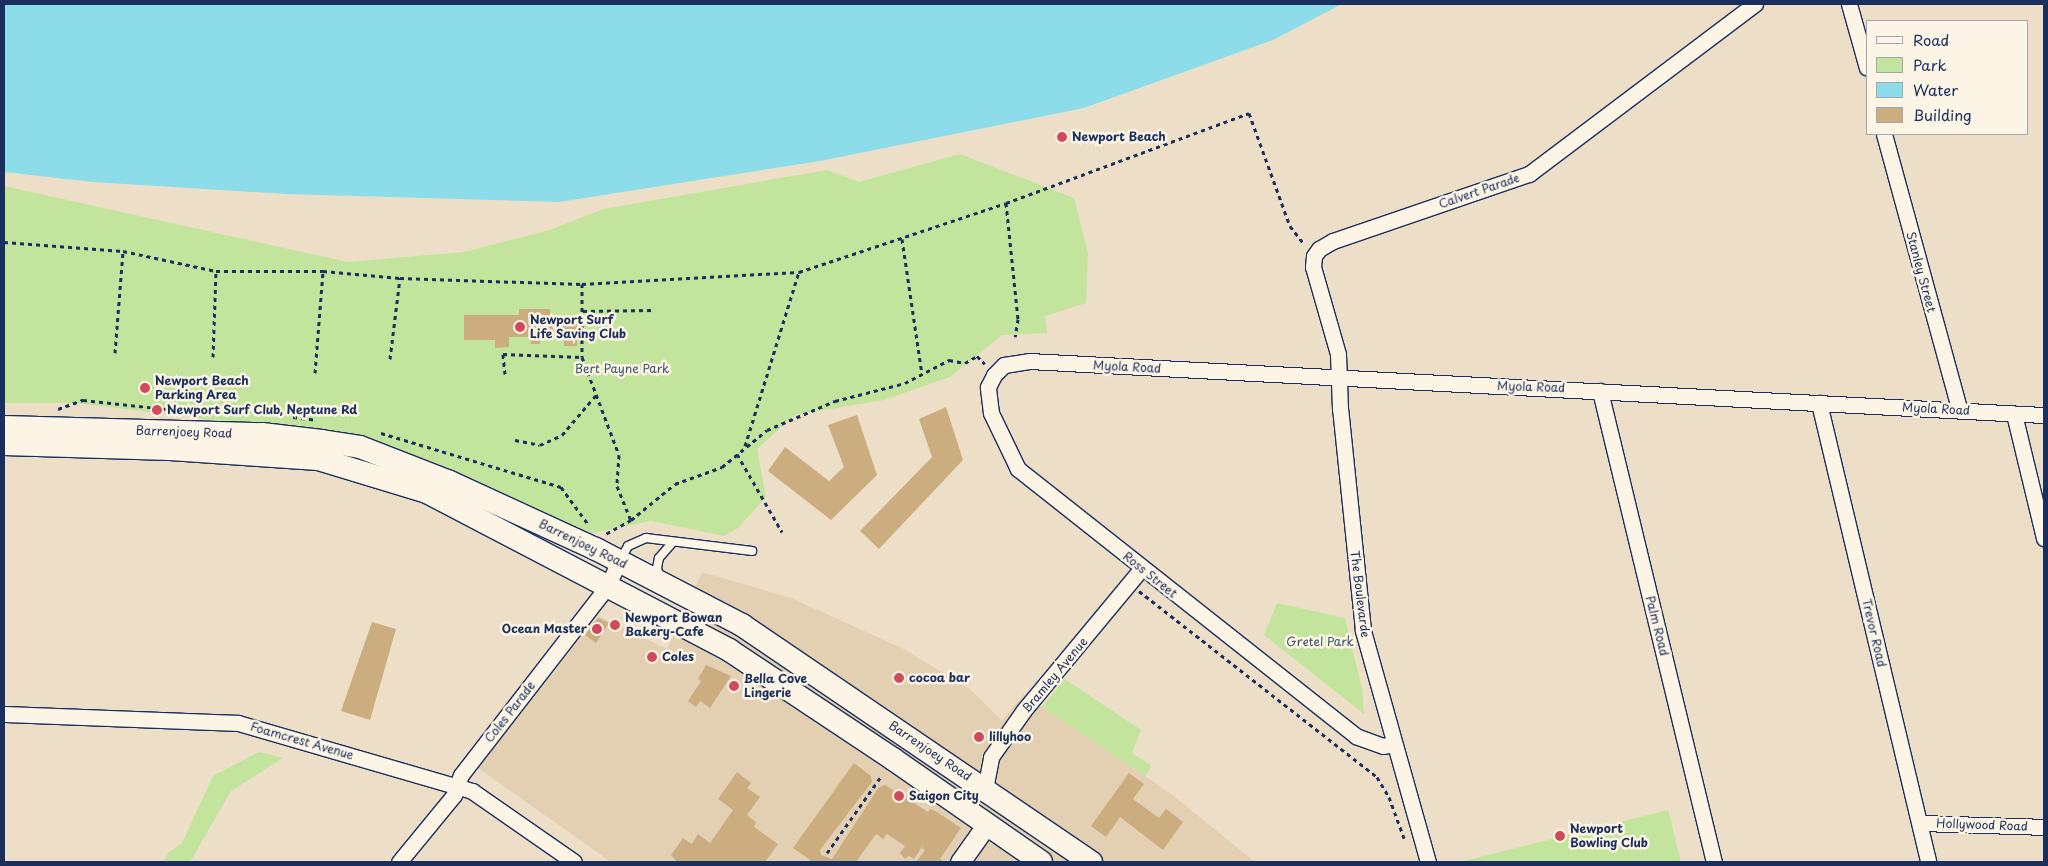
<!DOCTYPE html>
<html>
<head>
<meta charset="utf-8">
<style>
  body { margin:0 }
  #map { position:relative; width:2048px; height:866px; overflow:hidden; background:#eddfc7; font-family:"Playpen Sans",sans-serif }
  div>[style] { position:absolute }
  .built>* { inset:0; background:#e3d0b2 }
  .green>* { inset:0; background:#c2e49d; transform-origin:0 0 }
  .water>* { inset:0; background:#8ddcea }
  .building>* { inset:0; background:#cbad80 }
  .path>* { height:3px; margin-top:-1.5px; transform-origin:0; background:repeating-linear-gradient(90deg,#1b2f5e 0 4px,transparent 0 8px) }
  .roads { filter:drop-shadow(1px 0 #1b2f5e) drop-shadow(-1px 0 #1b2f5e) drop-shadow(0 1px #1b2f5e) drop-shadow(0 -1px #1b2f5e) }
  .service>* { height:8px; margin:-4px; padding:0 4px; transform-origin:4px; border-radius:4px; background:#fcf5e5 }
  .minor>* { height:15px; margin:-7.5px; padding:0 7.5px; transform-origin:7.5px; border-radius:7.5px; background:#fcf5e5 }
  .tertiary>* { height:19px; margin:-9.5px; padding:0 9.5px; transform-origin:9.5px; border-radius:9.5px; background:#fcf5e5 }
  .primary>* { height:22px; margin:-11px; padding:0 11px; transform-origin:11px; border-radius:11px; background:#fcf5e5 }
  .dots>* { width:14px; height:14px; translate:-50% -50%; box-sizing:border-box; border:2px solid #fcf5e5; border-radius:50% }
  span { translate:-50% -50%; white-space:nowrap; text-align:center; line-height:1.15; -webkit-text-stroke:5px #fcf5e5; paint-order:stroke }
  .poi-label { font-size:12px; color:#1b2f5e; font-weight:700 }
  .left { translate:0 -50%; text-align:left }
  .right { translate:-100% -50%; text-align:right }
  .street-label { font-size:12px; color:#1b2f5e }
  .park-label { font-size:12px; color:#3c536b }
  .frame { position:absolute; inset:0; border:5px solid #1b2f5e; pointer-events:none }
  .legend { position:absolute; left:1866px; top:20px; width:162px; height:115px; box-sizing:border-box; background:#fcf5e5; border:1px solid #a2a6af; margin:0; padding:6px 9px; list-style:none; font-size:15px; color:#1b2f5e }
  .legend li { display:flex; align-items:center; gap:10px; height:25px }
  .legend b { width:25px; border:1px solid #a2a6af }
</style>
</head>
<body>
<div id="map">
  <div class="built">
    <div style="clip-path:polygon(702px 572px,791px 598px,902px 648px,970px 689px,1002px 721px,1024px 694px,1170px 793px,1255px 862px,611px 862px,478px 768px,598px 616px,667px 649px)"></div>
  </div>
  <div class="green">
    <div style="clip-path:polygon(960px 154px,1074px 198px,1088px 253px,1086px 303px,1045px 316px,1047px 333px,1002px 335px,950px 377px,884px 400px,795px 415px,757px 449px,766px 497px,738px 528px,724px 536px,651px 521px,591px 533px,346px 437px,77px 403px,4px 403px,4px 186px,348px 262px,464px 252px,550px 230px,603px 209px,827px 170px,859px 182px)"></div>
    <div style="clip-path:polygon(1277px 603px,1345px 618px,1362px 689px,1364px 714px,1264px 635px)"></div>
    <div style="clip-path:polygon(1065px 679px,1141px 730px,1132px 753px,1152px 766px,1145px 776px,1042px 707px)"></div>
    <div style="clip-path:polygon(259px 752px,283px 758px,231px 791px,190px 862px,163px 862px,169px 852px,182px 843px,213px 776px)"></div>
    <div style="left:1668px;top:810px;width:54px;height:229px;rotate:76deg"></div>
  </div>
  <div class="water">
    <div style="clip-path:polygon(4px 4px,1342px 4px,1273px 40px,1084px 108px,820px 161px,559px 202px,286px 194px,93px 182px,4px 172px)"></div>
  </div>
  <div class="building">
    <div style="clip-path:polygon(519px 309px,550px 309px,550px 317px,577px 316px,577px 346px,564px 346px,564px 337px,540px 337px,540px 344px,531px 344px,530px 337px,509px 337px,509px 347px,495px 348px,495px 340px,464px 340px,464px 315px,519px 315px)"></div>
    <div style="clip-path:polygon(946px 407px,963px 460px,879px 549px,860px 531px,932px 457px,919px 419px)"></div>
    <div style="clip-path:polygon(857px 415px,877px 475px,831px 520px,768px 471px,785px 447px,829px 481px,844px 467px,828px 425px)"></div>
    <div style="clip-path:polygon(598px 618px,609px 623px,596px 643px,585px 635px)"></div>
    <div style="clip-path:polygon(372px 622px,396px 629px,370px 720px,341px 711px)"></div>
    <div style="clip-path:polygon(706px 665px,731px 676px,710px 708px,700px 701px,696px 707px,688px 701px,701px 681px,698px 679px)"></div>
    <div style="clip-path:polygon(854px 763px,871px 776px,872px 782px,820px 850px,821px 855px,832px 859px,879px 787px,885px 785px,928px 812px,930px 809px,937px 812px,961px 828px,940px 859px,945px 862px,916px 862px,925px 850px,922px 848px,924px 844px,914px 859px,909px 856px,905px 859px,900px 853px,905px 846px,887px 834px,883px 839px,876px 834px,856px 862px,813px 862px,793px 848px)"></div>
    <div style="clip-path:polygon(737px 772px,751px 783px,747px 788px,760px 797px,747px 815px,756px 822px,754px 827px,778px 844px,765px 862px,677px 862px,671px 855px,683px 838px,692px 844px,698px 834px,710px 843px,733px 810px,718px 799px)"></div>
    <div style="clip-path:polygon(1129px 773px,1144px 784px,1133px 799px,1159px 818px,1166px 809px,1183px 822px,1163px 850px,1120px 817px,1106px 837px,1091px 826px)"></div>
  </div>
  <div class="path">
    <div style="left:1006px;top:203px;width:117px;rotate:84.1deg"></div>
    <div style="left:1018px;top:319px;width:18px;rotate:99deg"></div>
    <div style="left:902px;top:239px;width:136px;rotate:81.6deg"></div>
    <div style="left:4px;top:242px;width:119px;rotate:4.3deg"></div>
    <div style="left:123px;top:251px;width:95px;rotate:12.1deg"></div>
    <div style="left:216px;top:271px;width:107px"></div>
    <div style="left:323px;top:271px;width:77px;rotate:5.2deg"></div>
    <div style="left:400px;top:278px;width:182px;rotate:1.9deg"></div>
    <div style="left:582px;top:284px;width:217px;rotate:-3.2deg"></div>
    <div style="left:799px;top:272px;width:218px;rotate:-18.4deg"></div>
    <div style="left:1006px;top:203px;width:259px;rotate:-20.3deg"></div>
    <div style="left:1249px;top:113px;width:120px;rotate:70.1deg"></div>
    <div style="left:1290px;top:226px;width:23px;rotate:52deg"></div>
    <div style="left:582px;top:284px;width:73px;rotate:90deg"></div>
    <div style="left:582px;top:357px;width:105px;rotate:69.3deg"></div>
    <div style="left:619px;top:455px;width:31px;rotate:94deg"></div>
    <div style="left:617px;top:486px;width:37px;rotate:68deg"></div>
    <div style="left:631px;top:520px;width:29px;rotate:151deg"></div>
    <div style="left:583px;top:311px;width:70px;rotate:-0.8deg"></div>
    <div style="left:115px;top:353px;width:102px;rotate:-85.5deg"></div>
    <div style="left:213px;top:357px;width:86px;rotate:-88deg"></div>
    <div style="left:390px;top:359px;width:82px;rotate:-83deg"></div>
    <div style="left:315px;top:373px;width:102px;rotate:-85.5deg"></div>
    <div style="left:505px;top:374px;width:20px;rotate:-96deg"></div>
    <div style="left:503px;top:354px;width:79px;rotate:2.2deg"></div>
    <div style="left:58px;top:409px;width:27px;rotate:-20deg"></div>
    <div style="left:83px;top:400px;width:103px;rotate:6.2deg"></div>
    <div style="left:293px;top:417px;width:23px;rotate:7deg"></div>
    <div style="left:381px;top:433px;width:188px;rotate:16.7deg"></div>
    <div style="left:561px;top:487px;width:46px;rotate:53.9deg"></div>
    <div style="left:515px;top:440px;width:25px;rotate:11deg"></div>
    <div style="left:540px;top:445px;width:24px;rotate:-24deg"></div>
    <div style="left:562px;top:435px;width:52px;rotate:-49.6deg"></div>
    <div style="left:745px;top:446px;width:182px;rotate:-72.8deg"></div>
    <div style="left:737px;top:454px;width:90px;rotate:60deg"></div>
    <div style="left:631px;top:520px;width:57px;rotate:-39.3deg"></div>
    <div style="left:675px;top:484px;width:50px;rotate:-19.9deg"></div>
    <div style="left:722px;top:467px;width:58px;rotate:-39.4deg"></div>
    <div style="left:767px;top:430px;width:74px;rotate:-23.1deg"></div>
    <div style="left:835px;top:401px;width:72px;rotate:-14.4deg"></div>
    <div style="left:905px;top:383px;width:50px;rotate:-27.6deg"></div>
    <div style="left:949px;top:360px;width:16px;rotate:11deg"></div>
    <div style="left:965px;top:363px;width:14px;rotate:-30deg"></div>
    <div style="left:977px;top:356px;width:11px;rotate:45deg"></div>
    <div style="left:1139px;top:591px;width:302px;rotate:38deg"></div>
    <div style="left:1377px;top:777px;width:23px;rotate:59deg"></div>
    <div style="left:1389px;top:797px;width:44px;rotate:69.9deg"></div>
    <div style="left:827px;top:853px;width:95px;rotate:-54.8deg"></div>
  </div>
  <div class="roads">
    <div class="service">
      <div style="left:620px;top:560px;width:16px;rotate:-60deg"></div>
      <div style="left:628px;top:546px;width:20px;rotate:-24deg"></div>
      <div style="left:646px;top:538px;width:107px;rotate:7deg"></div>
      <div style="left:659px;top:576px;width:8px;rotate:-104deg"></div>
      <div style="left:657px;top:568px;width:10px;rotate:-79deg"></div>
      <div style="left:659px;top:558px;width:21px;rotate:-49deg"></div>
    </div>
    <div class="minor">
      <div style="left:1849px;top:4px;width:66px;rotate:74.3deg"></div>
      <div style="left:1884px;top:134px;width:285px;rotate:74.7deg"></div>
      <div style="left:1600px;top:391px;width:485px;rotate:76.4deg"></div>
      <div style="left:1819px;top:403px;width:472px;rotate:76.6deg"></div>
      <div style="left:2014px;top:414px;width:128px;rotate:76.4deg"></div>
      <div style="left:4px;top:714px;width:234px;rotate:2.2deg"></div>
      <div style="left:238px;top:723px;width:244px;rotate:16.2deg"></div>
      <div style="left:472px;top:791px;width:124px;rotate:34.8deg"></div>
      <div style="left:1394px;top:744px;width:11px;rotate:170deg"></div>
      <div style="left:1383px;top:746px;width:29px;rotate:-160deg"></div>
      <div style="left:1356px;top:736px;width:431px;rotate:-141.7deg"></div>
      <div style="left:1018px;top:469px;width:62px;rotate:-115.7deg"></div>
      <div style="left:991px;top:413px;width:26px;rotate:-97deg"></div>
      <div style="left:988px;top:387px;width:13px;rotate:-63deg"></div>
      <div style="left:994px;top:375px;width:14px;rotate:-45deg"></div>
      <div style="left:1004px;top:365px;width:25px;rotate:-9deg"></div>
      <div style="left:1029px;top:361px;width:1016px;rotate:3.05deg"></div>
      <div style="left:985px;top:789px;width:33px;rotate:-79deg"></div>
      <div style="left:991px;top:757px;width:57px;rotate:-54.9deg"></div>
      <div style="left:1024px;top:710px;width:183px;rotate:-50.3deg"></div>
      <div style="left:1920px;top:823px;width:124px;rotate:1.8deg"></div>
      <div style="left:399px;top:862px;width:87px;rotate:-50.6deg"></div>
      <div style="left:454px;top:795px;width:21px;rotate:-71deg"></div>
      <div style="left:461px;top:775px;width:238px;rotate:-52.2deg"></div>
      <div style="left:607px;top:587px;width:29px;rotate:-65deg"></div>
      <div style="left:1428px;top:862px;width:241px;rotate:-105.7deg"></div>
      <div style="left:1363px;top:630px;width:222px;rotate:-95.9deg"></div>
      <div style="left:1340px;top:409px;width:55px;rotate:-92.1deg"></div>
      <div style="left:1338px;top:354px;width:91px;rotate:-106deg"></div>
      <div style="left:1313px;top:267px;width:11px;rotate:-85deg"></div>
      <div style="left:1314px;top:256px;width:9px;rotate:-54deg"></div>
      <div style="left:1319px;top:249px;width:16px;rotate:-30deg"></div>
      <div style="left:1333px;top:241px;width:207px;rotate:-18.9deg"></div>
      <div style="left:1529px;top:174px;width:283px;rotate:-37deg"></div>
    </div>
    <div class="tertiary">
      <div style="left:960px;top:862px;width:47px;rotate:-54.6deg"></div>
    </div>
    <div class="primary">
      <div style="left:4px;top:427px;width:258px;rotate:1.6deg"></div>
      <div style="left:262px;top:434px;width:60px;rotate:6.7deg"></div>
      <div style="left:322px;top:441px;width:38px;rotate:9deg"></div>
      <div style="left:360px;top:447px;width:97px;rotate:21.3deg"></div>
      <div style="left:450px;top:482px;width:161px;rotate:24.7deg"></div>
      <div style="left:596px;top:549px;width:165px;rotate:27.5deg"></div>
      <div style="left:742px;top:625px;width:422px;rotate:34.2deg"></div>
      <div style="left:4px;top:444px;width:166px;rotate:1.7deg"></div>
      <div style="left:170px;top:449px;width:148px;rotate:3.9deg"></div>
      <div style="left:318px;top:459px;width:114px;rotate:16.8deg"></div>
      <div style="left:427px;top:492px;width:341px;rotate:27.6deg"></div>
      <div style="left:729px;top:650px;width:197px;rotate:33.6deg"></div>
      <div style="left:893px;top:759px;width:180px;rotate:34.8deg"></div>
    </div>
  </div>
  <div class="dots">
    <div style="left:1062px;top:137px;background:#d1495b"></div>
    <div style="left:520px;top:327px;background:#d1495b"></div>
    <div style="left:145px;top:388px;background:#d1495b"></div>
    <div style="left:157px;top:410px;background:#d1495b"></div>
    <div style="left:615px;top:625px;background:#d1495b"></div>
    <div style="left:597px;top:629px;background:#d1495b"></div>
    <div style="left:652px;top:657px;background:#d1495b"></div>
    <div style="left:899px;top:678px;background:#d1495b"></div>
    <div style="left:734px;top:686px;background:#d1495b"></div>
    <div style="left:979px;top:737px;background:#d1495b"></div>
    <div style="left:899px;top:796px;background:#d1495b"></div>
    <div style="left:1560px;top:836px;background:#d1495b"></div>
  </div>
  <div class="poi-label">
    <span class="left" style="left:1072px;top:137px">Newport Beach</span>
    <span class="left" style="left:530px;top:327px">Newport Surf<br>Life Saving Club</span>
    <span class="left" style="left:155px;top:388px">Newport Beach<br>Parking Area</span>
    <span class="left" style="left:167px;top:410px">Newport Surf Club, Neptune Rd</span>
    <span class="left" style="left:625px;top:625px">Newport Bowan<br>Bakery-Cafe</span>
    <span class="right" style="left:587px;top:629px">Ocean Master</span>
    <span class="left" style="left:662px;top:657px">Coles</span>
    <span class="left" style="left:909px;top:678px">cocoa bar</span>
    <span class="left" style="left:744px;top:686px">Bella Cove<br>Lingerie</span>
    <span class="left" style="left:989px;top:737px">lillyhoo</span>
    <span class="left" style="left:909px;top:796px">Saigon City</span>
    <span class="left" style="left:1570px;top:836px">Newport<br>Bowling Club</span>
  </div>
  <div class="street-label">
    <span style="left:1479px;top:191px;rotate:-19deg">Calvert Parade</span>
    <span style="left:1921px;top:272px;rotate:75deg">Stanley Street</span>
    <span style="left:1127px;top:367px;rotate:3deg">Myola Road</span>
    <span style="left:1531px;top:387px;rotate:2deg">Myola Road</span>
    <span style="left:1936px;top:409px;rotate:3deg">Myola Road</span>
    <span style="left:184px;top:432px;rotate:2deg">Barrenjoey Road</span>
    <span style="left:583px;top:544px;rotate:26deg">Barrenjoey Road</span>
    <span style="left:1150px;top:575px;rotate:39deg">Ross Street</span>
    <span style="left:1360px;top:594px;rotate:83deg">The Boulevarde</span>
    <span style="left:1657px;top:626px;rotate:76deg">Palm Road</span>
    <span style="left:1874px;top:633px;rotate:77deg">Trevor Road</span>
    <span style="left:1055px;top:675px;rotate:-50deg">Bramley Avenue</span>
    <span style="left:510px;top:712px;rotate:-52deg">Coles Parade</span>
    <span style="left:302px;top:741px;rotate:16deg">Foamcrest Avenue</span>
    <span style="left:930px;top:751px;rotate:34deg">Barrenjoey Road</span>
    <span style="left:1982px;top:825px;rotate:2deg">Hollywood Road</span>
  </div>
  <div class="park-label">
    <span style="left:622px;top:369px">Bert Payne Park</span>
    <span style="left:1320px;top:642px">Gretel Park</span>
  </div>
  <div class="frame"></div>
  <ul class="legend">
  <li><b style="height:6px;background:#fcf5e5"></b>Road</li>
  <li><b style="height:14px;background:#c2e49d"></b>Park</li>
  <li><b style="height:14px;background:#8ddcea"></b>Water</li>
  <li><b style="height:14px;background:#cbad80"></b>Building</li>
  </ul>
</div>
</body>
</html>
